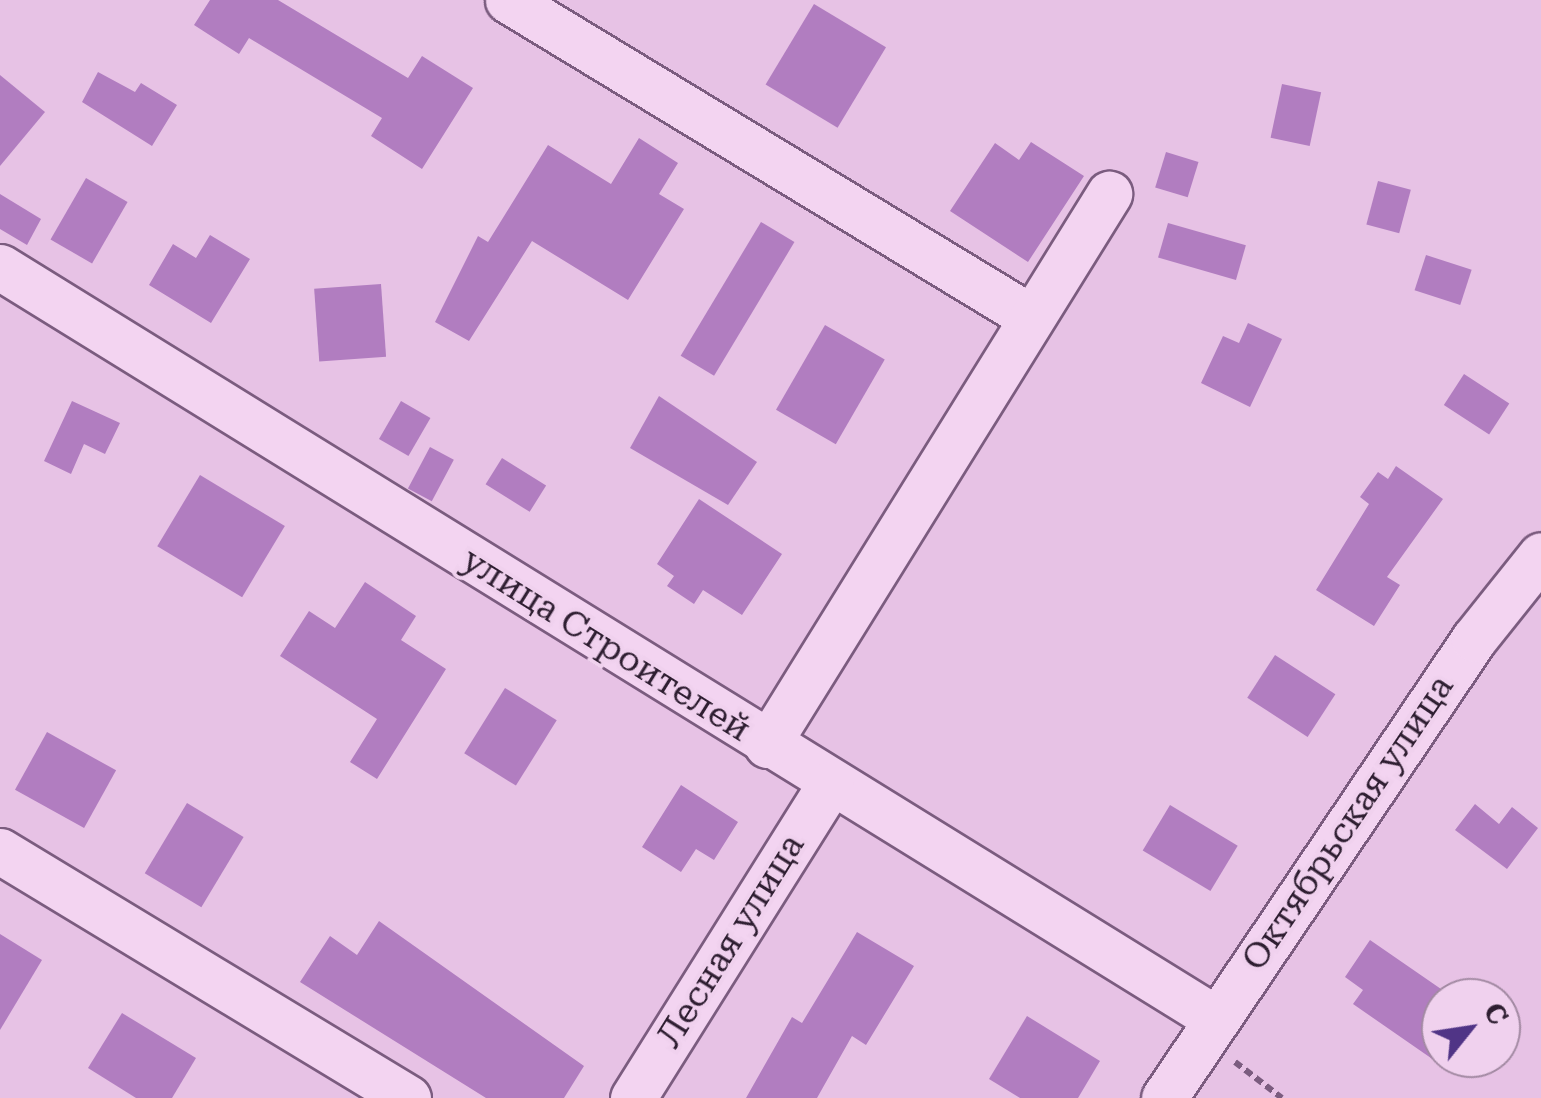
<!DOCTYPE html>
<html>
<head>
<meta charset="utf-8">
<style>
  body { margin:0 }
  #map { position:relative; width:1541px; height:1098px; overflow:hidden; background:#e7c2e5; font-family:"Roboto Serif",serif }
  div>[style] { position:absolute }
  .building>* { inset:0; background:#b17dc0; transform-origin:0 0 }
  .path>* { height:6px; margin-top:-3px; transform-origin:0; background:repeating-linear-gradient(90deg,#7b5c7f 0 8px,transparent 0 13px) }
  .roads { filter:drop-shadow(2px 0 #7b5c7f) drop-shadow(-2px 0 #7b5c7f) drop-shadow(0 2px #7b5c7f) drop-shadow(0 -2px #7b5c7f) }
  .minor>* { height:45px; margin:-22.5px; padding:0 22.5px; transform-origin:22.5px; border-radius:22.5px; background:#f3d4f1 }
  span { translate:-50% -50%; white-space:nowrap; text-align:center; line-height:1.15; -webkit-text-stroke:8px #f0d1ee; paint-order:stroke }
  .street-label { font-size:35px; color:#2e1e31 }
  .north { position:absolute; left:1421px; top:978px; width:100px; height:100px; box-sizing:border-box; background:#f0d1ee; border:2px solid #a289a2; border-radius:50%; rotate:60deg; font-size:28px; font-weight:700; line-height:40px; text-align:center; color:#2e1e31 }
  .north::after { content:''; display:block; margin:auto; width:35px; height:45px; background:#503486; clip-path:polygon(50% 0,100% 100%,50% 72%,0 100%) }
</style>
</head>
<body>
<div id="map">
  <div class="building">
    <div style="clip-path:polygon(210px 0,278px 0,408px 78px,422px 56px,473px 88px,422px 169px,371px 136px,382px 118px,249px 38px,239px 54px,194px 25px)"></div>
    <div style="left:814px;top:4px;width:84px;height:94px;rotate:31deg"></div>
    <div style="clip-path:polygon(98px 72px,135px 92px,141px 83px,177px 105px,152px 146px,82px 102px)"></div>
    <div style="clip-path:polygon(0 75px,45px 112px,0 166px)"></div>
    <div style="left:1282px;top:84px;width:40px;height:55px;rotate:12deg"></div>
    <div style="clip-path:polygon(639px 138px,678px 163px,659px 194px,684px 209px,628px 300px,532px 241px,469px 341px,435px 322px,478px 236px,488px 242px,548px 145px,611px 184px)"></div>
    <div style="clip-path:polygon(1031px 142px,1084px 176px,1028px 262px,950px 211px,995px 143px,1019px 160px)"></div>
    <div style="left:1166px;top:152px;width:34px;height:37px;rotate:17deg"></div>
    <div style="left:86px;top:178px;width:48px;height:71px;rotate:30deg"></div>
    <div style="left:1378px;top:181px;width:34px;height:45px;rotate:15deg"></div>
    <div style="clip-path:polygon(0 194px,41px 219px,27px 245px,0 229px)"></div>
    <div style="left:761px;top:222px;width:39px;height:156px;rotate:31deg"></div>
    <div style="left:1168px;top:223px;width:81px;height:36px;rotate:16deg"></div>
    <div style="clip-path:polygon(210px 235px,250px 259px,211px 323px,149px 285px,173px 244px,196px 258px)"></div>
    <div style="left:1426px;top:255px;width:48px;height:37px;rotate:18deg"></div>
    <div style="left:381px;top:284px;width:73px;height:67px;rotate:86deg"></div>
    <div style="clip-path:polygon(1248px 323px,1282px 339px,1250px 407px,1201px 383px,1223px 336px,1239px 343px)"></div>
    <div style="left:825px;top:325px;width:69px;height:98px;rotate:30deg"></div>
    <div style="left:1464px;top:374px;width:54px;height:37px;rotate:33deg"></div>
    <div style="clip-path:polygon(659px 396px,757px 462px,728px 505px,630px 448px)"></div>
    <div style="clip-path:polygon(72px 401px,120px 423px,105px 454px,84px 444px,71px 474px,44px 461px)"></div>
    <div style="left:401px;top:401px;width:34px;height:44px;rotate:30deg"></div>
    <div style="left:430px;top:447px;width:27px;height:47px;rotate:28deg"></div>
    <div style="left:502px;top:458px;width:52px;height:31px;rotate:32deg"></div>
    <div style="clip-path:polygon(1396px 466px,1443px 499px,1387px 577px,1400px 585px,1374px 626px,1316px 590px,1369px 504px,1360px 497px,1378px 472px,1388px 479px)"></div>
    <div style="left:200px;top:475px;width:99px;height:83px;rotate:31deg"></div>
    <div style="clip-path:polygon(699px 499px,782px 554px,742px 615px,703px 590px,694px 604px,667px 586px,674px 576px,657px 564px)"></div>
    <div style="clip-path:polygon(365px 582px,416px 616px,401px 640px,446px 669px,377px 779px,350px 762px,377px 719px,280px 656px,309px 611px,335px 628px)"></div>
    <div style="left:1275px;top:655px;width:72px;height:51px;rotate:33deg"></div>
    <div style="left:505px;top:688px;width:61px;height:77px;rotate:32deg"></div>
    <div style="left:47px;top:732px;width:79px;height:66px;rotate:29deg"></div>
    <div style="clip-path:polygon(681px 785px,738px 822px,714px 860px,696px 849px,681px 872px,642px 847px)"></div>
    <div style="left:187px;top:803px;width:66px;height:82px;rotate:31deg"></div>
    <div style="clip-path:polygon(1475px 804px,1499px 824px,1512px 807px,1538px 828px,1507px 869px,1455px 830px)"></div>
    <div style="left:1170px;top:805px;width:79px;height:53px;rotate:31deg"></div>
    <div style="clip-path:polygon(379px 921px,584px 1066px,564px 1098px,486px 1098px,300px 982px,330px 936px,357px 955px)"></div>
    <div style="clip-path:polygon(857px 932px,914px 966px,866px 1045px,852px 1036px,817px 1098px,746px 1098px,792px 1017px,802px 1023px)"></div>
    <div style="clip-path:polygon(0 934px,42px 960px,0 1030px)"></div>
    <div style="clip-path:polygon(1370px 940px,1441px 989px,1441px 1065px,1353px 1004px,1363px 990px,1345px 977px)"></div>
    <div style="clip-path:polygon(122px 1013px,196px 1058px,172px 1098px,136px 1098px,88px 1068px)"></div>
    <div style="clip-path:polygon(1027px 1016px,1100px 1061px,1078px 1098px,1020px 1098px,989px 1079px)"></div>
  </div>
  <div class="path">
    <div style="left:1235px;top:1062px;width:59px;rotate:37.5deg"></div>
  </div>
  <div class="roads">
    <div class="minor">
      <div style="left:508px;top:0;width:609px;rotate:31.24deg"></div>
      <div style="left:0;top:267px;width:1428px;rotate:31.72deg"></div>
      <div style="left:767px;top:745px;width:649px;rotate:-58.17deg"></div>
      <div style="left:0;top:851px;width:477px;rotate:31.2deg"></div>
      <div style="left:633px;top:1098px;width:371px;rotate:-57.9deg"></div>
      <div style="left:1164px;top:1098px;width:554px;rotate:-55.97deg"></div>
      <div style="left:1474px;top:639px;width:107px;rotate:-51.4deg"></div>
    </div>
  </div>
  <div class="street-label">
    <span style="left:606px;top:645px;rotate:32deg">улица Строителей</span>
    <span style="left:1348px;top:823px;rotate:-56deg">Октябрьская улица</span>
    <span style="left:731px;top:941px;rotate:-58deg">Лесная улица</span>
  </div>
  <div class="north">С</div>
</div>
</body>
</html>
